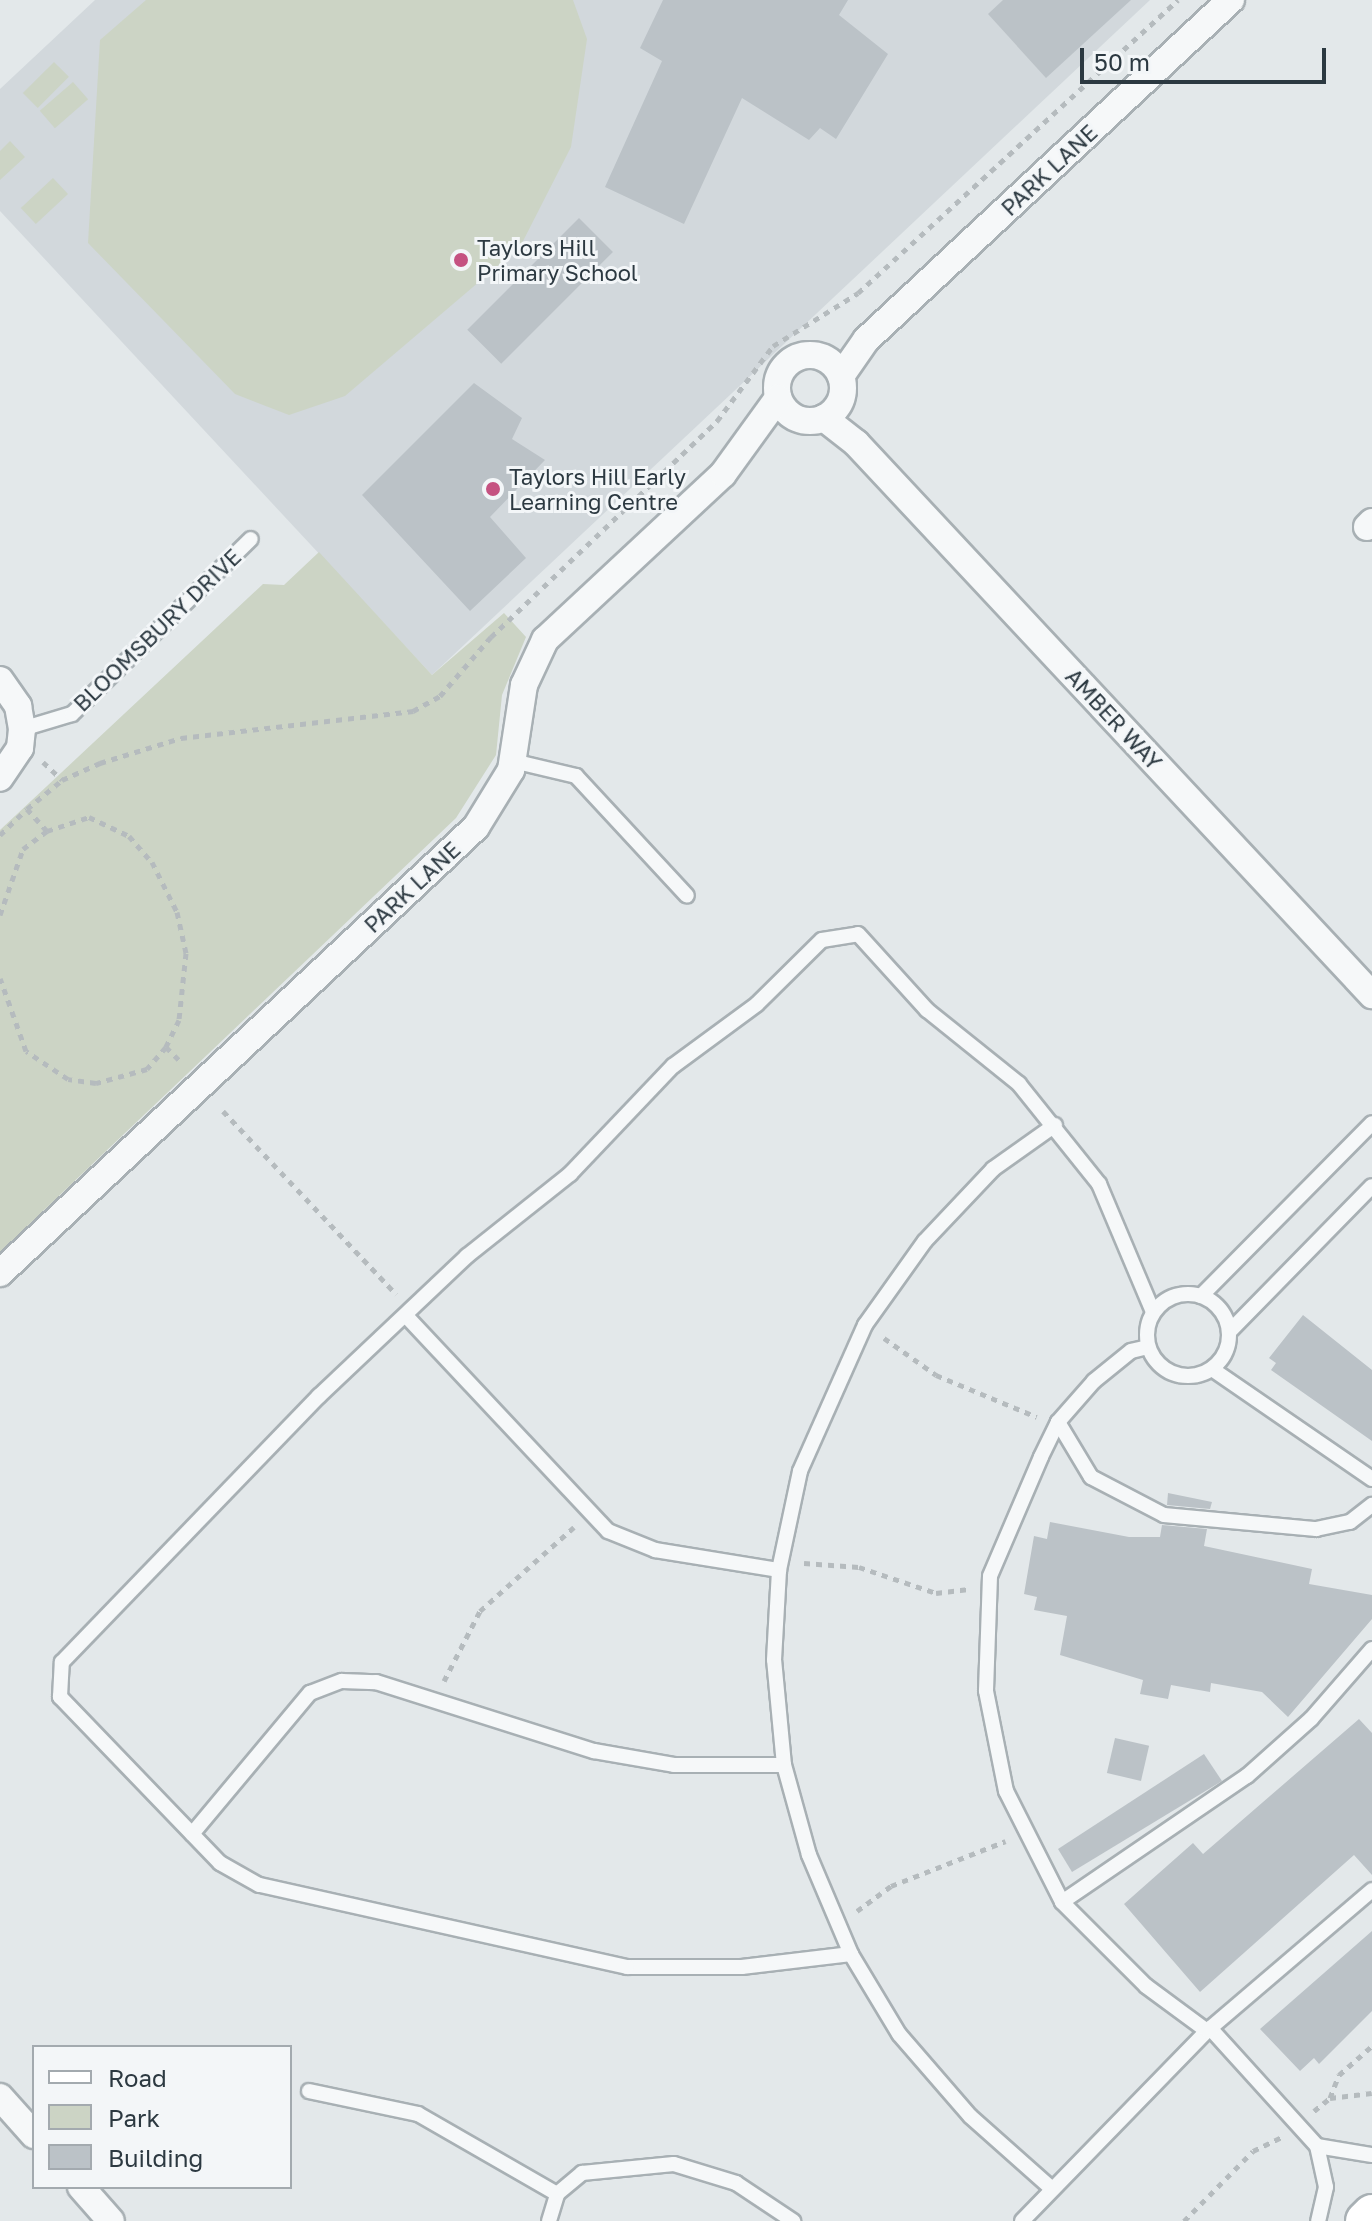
<!DOCTYPE html>
<html>
<head>
<meta charset="utf-8">
<style>
  body { margin:0 }
  #map { position:relative; width:1372px; height:2221px; overflow:hidden; background:#e3e8ea; font-family:"Golos Text",sans-serif }
  div>[style] { position:absolute }
  .built>* { inset:0; background:#d2d8dc }
  .green>* { inset:0; background:#ccd4c5; transform-origin:0 0 }
  .building>* { inset:0; background:#bbc2c7; transform-origin:0 0 }
  .path>* { height:5px; margin-top:-2.5px; transform-origin:0; background:repeating-linear-gradient(90deg,#b5bbbe 0 6px,transparent 0 12px) }
  .roads { filter:drop-shadow(2px 0 #a8b0b4) drop-shadow(-2px 0 #a8b0b4) drop-shadow(0 2px #a8b0b4) drop-shadow(0 -2px #a8b0b4) }
  .lane>* { height:14px; margin:-7px; padding:0 7px; transform-origin:7px; border-radius:7px; background:#f6f8f9 }
  .lane>.ring { margin:-7px; padding:0; box-sizing:content-box; background:none; border:14px solid #f6f8f9; border-radius:50% }
  .street>* { height:26px; margin:-13px; padding:0 13px; transform-origin:13px; border-radius:13px; background:#f6f8f9 }
  .street>.ring { margin:-13px; padding:0; box-sizing:content-box; background:none; border:26px solid #f6f8f9; border-radius:50% }
  .secondary>* { height:38px; margin:-19px; padding:0 19px; transform-origin:19px; border-radius:19px; background:#fff }
  .dots>* { width:22px; height:22px; translate:-50% -50%; box-sizing:border-box; border:4px solid #f3f6f8; border-radius:50% }
  span { translate:-50% -50%; white-space:nowrap; text-align:center; line-height:1.15; -webkit-text-stroke:6px #f3f6f8; paint-order:stroke }
  .street-label { font-size:22px; color:#2c3941 }
  .poi-label { font-size:22px; color:#2c3941 }
  .left { translate:0 -50%; text-align:left }
  .legend { position:absolute; left:32px; top:2045px; width:260px; height:144px; box-sizing:border-box; background:#f3f6f8; border:2px solid #a3aaaf; margin:0; padding:10px 14px; list-style:none; font-size:24px; color:#2c3941 }
  .legend li { display:flex; align-items:center; gap:16px; height:40px }
  .legend b { width:40px; border:2px solid #a3aaaf }
  .scale { position:absolute; left:1080px; top:48px; width:246px; height:36px; box-sizing:border-box; border:4px solid #2c3941; border-top:0; padding-left:10px; font-size:24px; line-height:28px; white-space:nowrap; color:#2c3941; -webkit-text-stroke:6px #f3f6f8; paint-order:stroke }
</style>
</head>
<body>
<div id="map">
  <div class="built">
    <div style="clip-path:polygon(95px 0,1150px 0,432px 675px,0 211px,0 89px)"></div>
  </div>
  <div class="green">
    <div style="clip-path:polygon(146px 0,573px 0,587px 39px,571px 147px,520px 247px,345px 396px,289px 415px,235px 394px,88px 243px,100px 40px)"></div>
    <div style="left:54px;top:62px;width:21px;height:44px;rotate:45deg"></div>
    <div style="left:73px;top:82px;width:23px;height:44px;rotate:49deg"></div>
    <div style="clip-path:polygon(10px 141px,25px 157px,0 180px,0 151px)"></div>
    <div style="left:53px;top:178px;width:22px;height:44px;rotate:47deg"></div>
    <div style="clip-path:polygon(319px 552px,432px 675px,504px 613px,526px 637px,502px 695px,496px 755px,456px 818px,0 1252px,0 830px,263px 584px,284px 585px)"></div>
  </div>
  <div class="building">
    <div style="clip-path:polygon(663px 0,848px 0,839px 15px,888px 54px,836px 139px,820px 128px,809px 140px,742px 98px,684px 224px,605px 187px,662px 61px,640px 48px)"></div>
    <div style="clip-path:polygon(1003px 0,1131px 0,1046px 78px,988px 14px)"></div>
    <div style="left:579px;top:218px;width:48px;height:158px;rotate:45deg"></div>
    <div style="clip-path:polygon(474px 383px,522px 418px,512px 439px,545px 460px,490px 517px,526px 558px,470px 611px,362px 495px)"></div>
    <div style="clip-path:polygon(1303px 1315px,1372px 1370px,1372px 1441px,1271px 1370px,1276px 1363px,1269px 1358px)"></div>
    <div style="clip-path:polygon(1168px 1493px,1212px 1502px,1210px 1509px,1167px 1505px)"></div>
    <div style="clip-path:polygon(1050px 1522px,1129px 1537px,1160px 1537px,1162px 1525px,1207px 1529px,1204px 1546px,1312px 1569px,1309px 1584px,1372px 1595px,1372px 1619px,1288px 1717px,1262px 1692px,1211px 1683px,1210px 1692px,1171px 1685px,1168px 1699px,1140px 1694px,1143px 1680px,1060px 1655px,1067px 1616px,1034px 1610px,1037px 1597px,1024px 1594px,1034px 1536px,1047px 1539px)"></div>
    <div style="clip-path:polygon(1359px 1719px,1372px 1733px,1372px 1875px,1354px 1855px,1200px 1992px,1124px 1904px,1193px 1843px,1203px 1854px)"></div>
    <div style="left:1115px;top:1738px;width:35px;height:36px;rotate:13deg"></div>
    <div style="clip-path:polygon(1204px 1754px,1222px 1781px,1072px 1872px,1058px 1849px)"></div>
    <div style="clip-path:polygon(1372px 1931px,1372px 2011px,1319px 2064px,1314px 2058px,1300px 2071px,1260px 2029px)"></div>
  </div>
  <div class="path">
    <div style="left:43px;top:762px;width:26px;rotate:43deg"></div>
    <div style="left:47px;top:831px;width:30px;rotate:-132deg"></div>
    <div style="left:27px;top:809px;width:45px;rotate:-39.6deg"></div>
    <div style="left:62px;top:780px;width:42px;rotate:-24.1deg"></div>
    <div style="left:100px;top:763px;width:85px;rotate:-17.2deg"></div>
    <div style="left:181px;top:738px;width:234px;rotate:-6.6deg"></div>
    <div style="left:413px;top:711px;width:31px;rotate:-29deg"></div>
    <div style="left:440px;top:696px;width:78px;rotate:-49.2deg"></div>
    <div style="left:491px;top:637px;width:313px;rotate:-43.7deg"></div>
    <div style="left:717px;top:421px;width:94px;rotate:-53.3deg"></div>
    <div style="left:773px;top:346px;width:100px;rotate:-31.9deg"></div>
    <div style="left:858px;top:293px;width:434px;rotate:-42.5deg"></div>
    <div style="left:0;top:835px;width:37px;rotate:-44deg"></div>
    <div style="left:0;top:915px;width:70px;rotate:-70.8deg"></div>
    <div style="left:23px;top:849px;width:30px;rotate:-37deg"></div>
    <div style="left:47px;top:831px;width:44px;rotate:-18.4deg"></div>
    <div style="left:89px;top:817px;width:44px;rotate:25.4deg"></div>
    <div style="left:129px;top:836px;width:35px;rotate:49deg"></div>
    <div style="left:152px;top:862px;width:56px;rotate:63.4deg"></div>
    <div style="left:177px;top:912px;width:42px;rotate:77.6deg"></div>
    <div style="left:186px;top:953px;width:67px;rotate:96deg"></div>
    <div style="left:179px;top:1020px;width:30px;rotate:116deg"></div>
    <div style="left:166px;top:1047px;width:29px;rotate:131deg"></div>
    <div style="left:147px;top:1069px;width:53px;rotate:164.6deg"></div>
    <div style="left:96px;top:1083px;width:28px;rotate:-172deg"></div>
    <div style="left:68px;top:1079px;width:50px;rotate:-146.3deg"></div>
    <div style="left:26px;top:1051px;width:77px;rotate:-109.6deg"></div>
    <div style="left:166px;top:1047px;width:23px;rotate:45deg"></div>
    <div style="left:223px;top:1111px;width:252px;rotate:46.6deg"></div>
    <div style="left:884px;top:1338px;width:64px;rotate:35.4deg"></div>
    <div style="left:936px;top:1375px;width:109px;rotate:22.6deg"></div>
    <div style="left:804px;top:1563px;width:55px;rotate:4.2deg"></div>
    <div style="left:859px;top:1567px;width:81px;rotate:18.7deg"></div>
    <div style="left:936px;top:1593px;width:33px;rotate:-7deg"></div>
    <div style="left:444px;top:1681px;width:79px;rotate:-62.8deg"></div>
    <div style="left:480px;top:1611px;width:126px;rotate:-41.8deg"></div>
    <div style="left:857px;top:1911px;width:42px;rotate:-36.3deg"></div>
    <div style="left:891px;top:1886px;width:123px;rotate:-21.4deg"></div>
    <div style="left:1330px;top:2098px;width:42px;rotate:-6.8deg"></div>
    <div style="left:1314px;top:2111px;width:21px;rotate:-39deg"></div>
    <div style="left:1330px;top:2098px;width:25px;rotate:-69deg"></div>
    <div style="left:1339px;top:2075px;width:44px;rotate:-41.3deg"></div>
    <div style="left:1184px;top:2221px;width:98px;rotate:-45.4deg"></div>
    <div style="left:1253px;top:2151px;width:32px;rotate:-26deg"></div>
  </div>
  <div class="roads">
    <div class="lane">
      <div style="left:22px;top:729px;width:52px;rotate:-16.7deg"></div>
      <div style="left:72px;top:714px;width:250px;rotate:-44.4deg"></div>
      <div style="left:513px;top:761px;width:65px;rotate:13.4deg"></div>
      <div style="left:576px;top:776px;width:163px;rotate:47.2deg"></div>
      <div class="ring" style="left:1147px;top:1294px;width:68px;height:68px"></div>
      <div style="left:1201px;top:1296px;width:243px;rotate:-45.3deg"></div>
      <div style="left:408px;top:1318px;width:292px;rotate:46.8deg"></div>
      <div style="left:608px;top:1531px;width:51px;rotate:22deg"></div>
      <div style="left:655px;top:1550px;width:126px;rotate:9.2deg"></div>
      <div style="left:1229px;top:1332px;width:204px;rotate:-45.6deg"></div>
      <div style="left:1148px;top:1347px;width:17px;rotate:167deg"></div>
      <div style="left:1131px;top:1351px;width:48px;rotate:141deg"></div>
      <div style="left:1094px;top:1381px;width:55px;rotate:131.3deg"></div>
      <div style="left:1058px;top:1422px;width:39px;rotate:116deg"></div>
      <div style="left:1041px;top:1457px;width:129px;rotate:113.2deg"></div>
      <div style="left:990px;top:1576px;width:115px;rotate:92deg"></div>
      <div style="left:986px;top:1691px;width:102px;rotate:78.7deg"></div>
      <div style="left:1006px;top:1791px;width:124px;rotate:63.2deg"></div>
      <div style="left:1062px;top:1902px;width:119px;rotate:45deg"></div>
      <div style="left:1146px;top:1986px;width:76px;rotate:36.4deg"></div>
      <div style="left:1212px;top:1369px;width:194px;rotate:34.5deg"></div>
      <div style="left:1058px;top:1422px;width:64px;rotate:59deg"></div>
      <div style="left:1091px;top:1477px;width:82px;rotate:27.5deg"></div>
      <div style="left:1164px;top:1515px;width:153px;rotate:5.3deg"></div>
      <div style="left:1316px;top:1529px;width:35px;rotate:-12deg"></div>
      <div style="left:1350px;top:1522px;width:28px;rotate:-38deg"></div>
      <div style="left:192px;top:1834px;width:184px;rotate:-50.1deg"></div>
      <div style="left:310px;top:1693px;width:34px;rotate:-21deg"></div>
      <div style="left:342px;top:1681px;width:34px;rotate:2deg"></div>
      <div style="left:376px;top:1682px;width:229px;rotate:17.6deg"></div>
      <div style="left:594px;top:1751px;width:81px;rotate:9.9deg"></div>
      <div style="left:674px;top:1765px;width:110px"></div>
      <div style="left:1062px;top:1902px;width:224px;rotate:-34.3deg"></div>
      <div style="left:1247px;top:1776px;width:86px;rotate:-41.7deg"></div>
      <div style="left:1311px;top:1719px;width:93px;rotate:-48.9deg"></div>
      <div style="left:851px;top:1954px;width:110px;rotate:173.2deg"></div>
      <div style="left:742px;top:1967px;width:115px;rotate:180deg"></div>
      <div style="left:627px;top:1967px;width:377px;rotate:-167.4deg"></div>
      <div style="left:259px;top:1885px;width:45px;rotate:-150.6deg"></div>
      <div style="left:220px;top:1863px;width:231px;rotate:-133.9deg"></div>
      <div style="left:60px;top:1697px;width:35px;rotate:-87deg"></div>
      <div style="left:62px;top:1662px;width:370px;rotate:-46deg"></div>
      <div style="left:319px;top:1396px;width:204px;rotate:-43.4deg"></div>
      <div style="left:467px;top:1256px;width:132px;rotate:-38.5deg"></div>
      <div style="left:570px;top:1174px;width:149px;rotate:-46.4deg"></div>
      <div style="left:673px;top:1066px;width:104px;rotate:-36.4deg"></div>
      <div style="left:757px;top:1004px;width:91px;rotate:-44.6deg"></div>
      <div style="left:822px;top:940px;width:36px;rotate:-9deg"></div>
      <div style="left:858px;top:934px;width:103px;rotate:47.8deg"></div>
      <div style="left:927px;top:1010px;width:118px;rotate:38.8deg"></div>
      <div style="left:1019px;top:1084px;width:128px;rotate:51.3deg"></div>
      <div style="left:1099px;top:1184px;width:139px;rotate:67.1deg"></div>
      <div style="left:1210px;top:2028px;width:159px;rotate:47.8deg"></div>
      <div style="left:1317px;top:2146px;width:42px;rotate:77.6deg"></div>
      <div style="left:1326px;top:2187px;width:35px;rotate:103deg"></div>
      <div style="left:309px;top:2091px;width:111px;rotate:11.9deg"></div>
      <div style="left:418px;top:2114px;width:160px;rotate:29.9deg"></div>
      <div style="left:1317px;top:2146px;width:56px;rotate:9.3deg"></div>
      <div style="left:1051px;top:2188px;width:108px;rotate:-138.4deg"></div>
      <div style="left:970px;top:2116px;width:108px;rotate:-130.9deg"></div>
      <div style="left:899px;top:2034px;width:93px;rotate:-121deg"></div>
      <div style="left:851px;top:1954px;width:108px;rotate:-113deg"></div>
      <div style="left:809px;top:1855px;width:93px;rotate:-105.5deg"></div>
      <div style="left:784px;top:1765px;width:105px;rotate:-95.4deg"></div>
      <div style="left:774px;top:1660px;width:90px;rotate:-86.8deg"></div>
      <div style="left:779px;top:1570px;width:101px;rotate:-78deg"></div>
      <div style="left:800px;top:1471px;width:160px;rotate:-66deg"></div>
      <div style="left:865px;top:1325px;width:103px;rotate:-54.5deg"></div>
      <div style="left:925px;top:1241px;width:99px;rotate:-46.6deg"></div>
      <div style="left:993px;top:1169px;width:76px;rotate:-35.4deg"></div>
      <div style="left:549px;top:2221px;width:28px;rotate:-73deg"></div>
      <div style="left:557px;top:2194px;width:33px;rotate:-40deg"></div>
      <div style="left:582px;top:2173px;width:92px;rotate:-5.6deg"></div>
      <div style="left:674px;top:2164px;width:65px;rotate:17deg"></div>
      <div style="left:736px;top:2183px;width:69px;rotate:33.7deg"></div>
      <div style="left:1022px;top:2221px;width:265px;rotate:-45.8deg"></div>
      <div style="left:1207px;top:2031px;width:217px;rotate:-40.5deg"></div>
    </div>
    <div class="street">
      <div class="ring" style="left:777px;top:355px;width:40px;height:40px"></div>
      <div style="left:841px;top:376px;width:44px;rotate:-55.2deg"></div>
      <div style="left:866px;top:340px;width:499px;rotate:-43deg"></div>
      <div style="left:824px;top:418px;width:41px;rotate:38deg"></div>
      <div style="left:856px;top:443px;width:756px;rotate:46.93deg"></div>
      <div style="left:1367px;top:527px;width:7px;rotate:-45deg"></div>
      <div style="left:0;top:680px;width:32px;rotate:55deg"></div>
      <div style="left:18px;top:706px;width:23px;rotate:80deg"></div>
      <div style="left:22px;top:729px;width:19px;rotate:96deg"></div>
      <div style="left:20px;top:748px;width:36px;rotate:124deg"></div>
      <div style="left:0;top:1273px;width:652px;rotate:-43.14deg"></div>
      <div style="left:476px;top:827px;width:67px;rotate:-58.4deg"></div>
      <div style="left:511px;top:770px;width:86px;rotate:-81.3deg"></div>
      <div style="left:524px;top:685px;width:50px;rotate:-65deg"></div>
      <div style="left:545px;top:640px;width:243px;rotate:-43deg"></div>
      <div style="left:723px;top:474px;width:94px;rotate:-54.1deg"></div>
      <div style="left:0;top:2097px;width:51px;rotate:48.2deg"></div>
      <div style="left:81px;top:2187px;width:45px;rotate:48.6deg"></div>
    </div>
    <div class="secondary">
      <div style="left:1365px;top:2221px;width:10px;rotate:-45deg"></div>
    </div>
  </div>
  <div class="dots">
    <div style="left:461px;top:260px;background:#c55281"></div>
    <div style="left:493px;top:489px;background:#c55281"></div>
  </div>
  <div class="street-label">
    <span style="left:1049px;top:170px;rotate:-43deg">PARK LANE</span>
    <span style="left:157px;top:630px;rotate:-44deg">BLOOMSBURY DRIVE</span>
    <span style="left:1114px;top:719px;rotate:47deg">AMBER WAY</span>
    <span style="left:412px;top:887px;rotate:-43deg">PARK LANE</span>
  </div>
  <div class="poi-label">
    <span class="left" style="left:477px;top:260px">Taylors Hill<br>Primary School</span>
    <span class="left" style="left:509px;top:489px">Taylors Hill Early<br>Learning Centre</span>
  </div>
  <ul class="legend">
  <li><b style="height:10px;background:#fff"></b>Road</li>
  <li><b style="height:22px;background:#ccd4c5"></b>Park</li>
  <li><b style="height:22px;background:#bbc2c7"></b>Building</li>
  </ul>
  <div class="scale">50 m</div>
</div>
</body>
</html>
